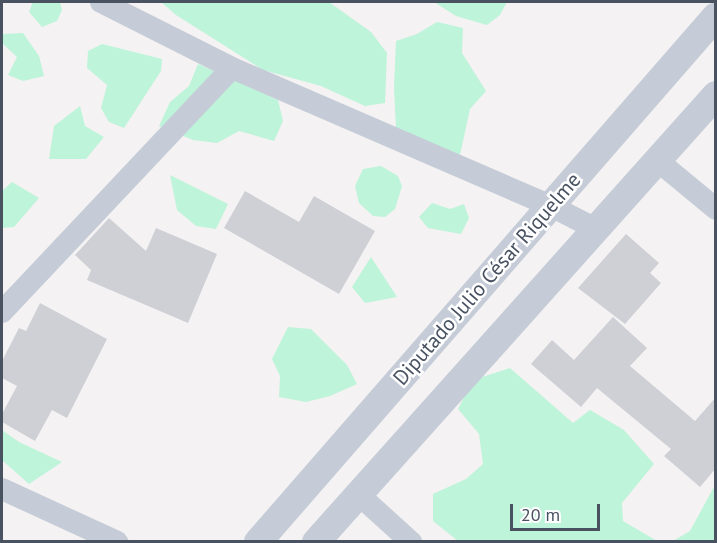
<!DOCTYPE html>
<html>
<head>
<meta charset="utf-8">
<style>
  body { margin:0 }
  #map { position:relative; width:717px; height:543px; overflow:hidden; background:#f4f2f2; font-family:"PT Sans",sans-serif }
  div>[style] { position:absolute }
  .green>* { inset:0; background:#bef4d9 }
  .building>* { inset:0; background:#ced0d6 }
  .minor>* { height:22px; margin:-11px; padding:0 11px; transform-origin:11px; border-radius:11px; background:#c5ccd7 }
  .tertiary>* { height:28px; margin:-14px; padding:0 14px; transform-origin:14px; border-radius:14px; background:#c5ccd7 }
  span { translate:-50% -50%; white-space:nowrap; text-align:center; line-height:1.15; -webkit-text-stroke:5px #fff; paint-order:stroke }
  .street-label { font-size:21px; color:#485261 }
  .frame { position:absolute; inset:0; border:3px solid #485261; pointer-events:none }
  .scale { position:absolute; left:510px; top:504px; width:90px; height:27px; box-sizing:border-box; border:3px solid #485261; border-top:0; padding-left:8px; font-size:18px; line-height:21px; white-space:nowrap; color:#485261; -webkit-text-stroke:4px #fff; paint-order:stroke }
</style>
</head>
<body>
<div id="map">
  <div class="green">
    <div style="clip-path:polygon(33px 2px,60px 2px,62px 10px,57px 21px,42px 27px,29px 12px)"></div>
    <div style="clip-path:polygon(161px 2px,329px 2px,371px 32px,387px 53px,385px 103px,365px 106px,321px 86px,263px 70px,176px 15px)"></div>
    <div style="clip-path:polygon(434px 2px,507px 2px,500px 15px,487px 25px,456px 16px)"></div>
    <div style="clip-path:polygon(437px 22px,463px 28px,462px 53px,486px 91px,470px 109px,460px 155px,396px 128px,394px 87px,396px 41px,417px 34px)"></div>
    <div style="clip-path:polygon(23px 33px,39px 56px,44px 76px,23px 81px,8px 75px,17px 57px,2px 43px,2px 34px)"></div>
    <div style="clip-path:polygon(102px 44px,162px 59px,161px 71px,124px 128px,109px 122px,101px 108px,107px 85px,87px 68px,88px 51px)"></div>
    <div style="clip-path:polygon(198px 64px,278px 100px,283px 121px,274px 141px,239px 131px,217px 143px,193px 140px,159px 126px,170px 102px,189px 86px)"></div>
    <div style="clip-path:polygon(80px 106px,85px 126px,104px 137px,86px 159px,49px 159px,54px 126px)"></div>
    <div style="clip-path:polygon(381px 166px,398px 176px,402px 186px,395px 209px,385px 217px,373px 216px,359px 203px,355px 186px,363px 169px)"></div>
    <div style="clip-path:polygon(170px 175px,228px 204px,216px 229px,196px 226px,177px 210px)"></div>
    <div style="clip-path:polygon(12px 182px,39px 198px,14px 227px,2px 228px,2px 191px)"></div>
    <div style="clip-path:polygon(432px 203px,450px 209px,464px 204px,469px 218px,461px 234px,428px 228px,419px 217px)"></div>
    <div style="clip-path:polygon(371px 257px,397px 297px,365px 303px,352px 287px)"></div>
    <div style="clip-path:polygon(288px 327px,311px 329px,347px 365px,357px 384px,330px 396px,306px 402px,279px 397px,280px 376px,272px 359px)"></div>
    <div style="clip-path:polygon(510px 368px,573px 423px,590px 410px,624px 430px,654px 464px,622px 503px,623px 521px,657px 541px,458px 541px,433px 521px,433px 494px,466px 479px,483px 464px,479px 434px,458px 409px,473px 380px)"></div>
    <div style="clip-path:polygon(2px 430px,19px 442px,62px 462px,29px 484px,2px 460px)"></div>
    <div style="clip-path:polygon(715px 485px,715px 541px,673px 541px,690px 531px)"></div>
  </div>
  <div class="building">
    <div style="clip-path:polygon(245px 191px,299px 222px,314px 196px,375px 231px,339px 294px,224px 228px)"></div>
    <div style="clip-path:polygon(109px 218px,146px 251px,156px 228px,217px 254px,188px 323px,87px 280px,91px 270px,75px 255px)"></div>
    <div style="clip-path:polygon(626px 234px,659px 263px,650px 273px,661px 283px,625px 324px,578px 288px)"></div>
    <div style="clip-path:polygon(40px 303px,107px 339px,67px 418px,52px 410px,35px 441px,2px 422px,2px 414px,17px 386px,2px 378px,2px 361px,19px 328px,26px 331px)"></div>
    <div style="clip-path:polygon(613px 317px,647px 348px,630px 366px,695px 421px,716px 397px,716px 468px,700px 487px,664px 456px,671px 449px,597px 388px,581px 407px,531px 364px,552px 340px,574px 360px)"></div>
  </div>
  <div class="minor">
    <div style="left:101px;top:2px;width:147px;rotate:26.7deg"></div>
    <div style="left:232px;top:68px;width:348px;rotate:23.4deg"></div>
    <div style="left:551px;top:206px;width:48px;rotate:27.1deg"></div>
    <div style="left:658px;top:161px;width:75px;rotate:39.6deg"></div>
    <div style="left:2px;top:312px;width:335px;rotate:-46.7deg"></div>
    <div style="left:2px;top:489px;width:127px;rotate:24.7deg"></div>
    <div style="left:358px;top:494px;width:72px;rotate:42.2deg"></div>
  </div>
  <div class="tertiary">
    <div style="left:258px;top:542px;width:697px;rotate:-48.95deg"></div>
    <div style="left:316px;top:542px;width:600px;rotate:-48.18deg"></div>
  </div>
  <div class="street-label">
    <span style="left:487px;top:279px;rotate:-49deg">Diputado Julio César Riquelme</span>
  </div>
  <div class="frame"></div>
  <div class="scale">20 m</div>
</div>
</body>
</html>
